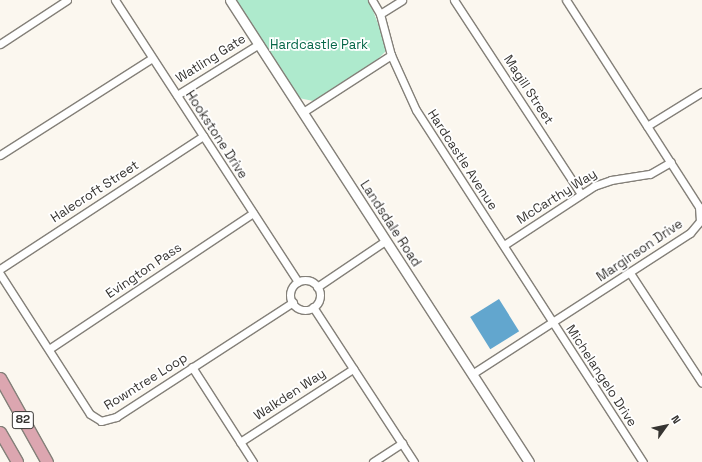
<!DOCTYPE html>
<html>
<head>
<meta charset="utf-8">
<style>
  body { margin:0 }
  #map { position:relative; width:702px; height:462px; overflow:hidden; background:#fbf7ef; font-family:"Space Grotesk",sans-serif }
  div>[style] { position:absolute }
  .green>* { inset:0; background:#aeeacd }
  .water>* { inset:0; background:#62a6ce; transform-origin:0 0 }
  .roads { filter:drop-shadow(1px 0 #848079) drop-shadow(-1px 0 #848079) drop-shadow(0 1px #848079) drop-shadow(0 -1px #848079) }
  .minor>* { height:7px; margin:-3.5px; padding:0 3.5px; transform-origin:3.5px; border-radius:3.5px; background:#fff }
  .minor>.ring { margin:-3.5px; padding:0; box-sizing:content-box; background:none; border:7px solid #fff; border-radius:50% }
  .tertiary>* { height:9px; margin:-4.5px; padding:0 4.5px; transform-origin:4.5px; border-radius:4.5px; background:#fff }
  .primary>* { height:11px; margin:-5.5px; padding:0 5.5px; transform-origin:5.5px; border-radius:5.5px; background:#dca6b0 }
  span { translate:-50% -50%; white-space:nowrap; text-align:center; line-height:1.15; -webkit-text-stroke:3.5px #fff; paint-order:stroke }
  .shield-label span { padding:1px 3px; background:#fff; border:1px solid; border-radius:3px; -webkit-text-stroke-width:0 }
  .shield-label { font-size:12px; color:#363431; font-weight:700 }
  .park-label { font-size:13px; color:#066748 }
  .street-label { font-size:13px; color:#363431 }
  .north { position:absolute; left:646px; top:406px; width:40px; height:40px; -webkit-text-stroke:3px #fff; paint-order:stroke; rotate:57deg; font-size:11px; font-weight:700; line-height:16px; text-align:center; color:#363431 }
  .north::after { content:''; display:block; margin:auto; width:14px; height:18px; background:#363431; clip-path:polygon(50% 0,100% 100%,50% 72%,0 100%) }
</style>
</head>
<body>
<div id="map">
  <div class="green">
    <div style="clip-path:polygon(236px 0,369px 0,386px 45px,385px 52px,378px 59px,313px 101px,299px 98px)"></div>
  </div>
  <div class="water">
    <div style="left:499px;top:299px;width:38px;height:34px;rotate:58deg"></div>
  </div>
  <div class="roads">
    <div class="minor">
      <div style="left:115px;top:0;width:336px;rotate:57deg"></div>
      <div style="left:372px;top:0;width:16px;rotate:60deg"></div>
      <div style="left:380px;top:14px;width:42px;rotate:75deg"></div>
      <div style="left:391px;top:55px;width:60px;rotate:65.6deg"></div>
      <div style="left:416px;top:110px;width:419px;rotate:57.2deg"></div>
      <div style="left:454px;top:0;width:232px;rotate:56.8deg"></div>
      <div style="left:380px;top:14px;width:26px;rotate:-32deg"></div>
      <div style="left:0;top:44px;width:80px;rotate:-33.3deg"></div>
      <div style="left:177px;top:95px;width:97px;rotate:-31.9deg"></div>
      <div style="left:303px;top:112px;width:105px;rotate:-32.9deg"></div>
      <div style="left:647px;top:126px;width:65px;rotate:-31.7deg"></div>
      <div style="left:0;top:155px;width:180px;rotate:-32.5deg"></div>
      <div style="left:504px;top:245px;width:108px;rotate:-33.2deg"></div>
      <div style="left:594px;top:186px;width:18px;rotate:-19deg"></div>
      <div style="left:611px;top:180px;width:39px;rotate:-9deg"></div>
      <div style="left:650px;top:174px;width:24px;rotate:-30deg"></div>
      <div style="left:0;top:269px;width:243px;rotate:-33.2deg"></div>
      <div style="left:630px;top:273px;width:131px;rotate:56.8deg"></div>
      <div style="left:0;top:274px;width:166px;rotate:57.3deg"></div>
      <div style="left:90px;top:414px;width:13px;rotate:32deg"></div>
      <div style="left:101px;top:421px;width:16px;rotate:-15deg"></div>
      <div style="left:116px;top:417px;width:211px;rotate:-33deg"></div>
      <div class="ring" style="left:290px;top:280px;width:23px;height:23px"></div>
      <div style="left:317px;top:287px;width:82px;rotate:-34.1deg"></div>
      <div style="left:313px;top:307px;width:185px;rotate:56.9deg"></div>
      <div style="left:49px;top:349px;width:245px;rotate:-33.7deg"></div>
      <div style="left:192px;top:367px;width:113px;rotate:57.3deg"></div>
      <div style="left:472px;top:374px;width:260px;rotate:-32.9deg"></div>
      <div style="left:690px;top:233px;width:16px;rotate:-50deg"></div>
      <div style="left:700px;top:221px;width:14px;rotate:-94deg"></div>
      <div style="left:699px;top:207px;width:246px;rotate:-122.7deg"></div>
      <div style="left:240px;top:442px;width:135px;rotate:-32.9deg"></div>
      <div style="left:373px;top:462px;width:35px;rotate:-33deg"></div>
    </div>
    <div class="tertiary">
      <div style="left:230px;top:0;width:550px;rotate:57.09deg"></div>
    </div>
    <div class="primary">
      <div style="left:0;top:378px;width:96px;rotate:60.8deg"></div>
      <div style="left:0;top:432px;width:34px;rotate:60deg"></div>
    </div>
  </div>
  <div class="shield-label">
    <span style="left:23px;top:420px">82</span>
  </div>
  <div class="park-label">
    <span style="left:319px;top:45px">Hardcastle Park</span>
  </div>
  <div class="street-label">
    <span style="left:211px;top:59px;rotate:-32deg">Watling Gate</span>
    <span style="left:528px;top:90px;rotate:57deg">Magill Street</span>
    <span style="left:216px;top:135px;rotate:57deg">Hookstone Drive</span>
    <span style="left:462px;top:160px;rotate:57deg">Hardcastle Avenue</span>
    <span style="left:95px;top:192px;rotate:-33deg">Halecroft Street</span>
    <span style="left:557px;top:197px;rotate:-32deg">McCarthy Way</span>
    <span style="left:390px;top:224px;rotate:57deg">Landsdale Road</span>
    <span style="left:640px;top:251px;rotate:-34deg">Marginson Drive</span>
    <span style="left:144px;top:271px;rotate:-34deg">Evington Pass</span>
    <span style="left:601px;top:376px;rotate:57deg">Michelangelo Drive</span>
    <span style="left:146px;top:382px;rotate:-32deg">Rowntree Loop</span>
    <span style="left:290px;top:395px;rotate:-33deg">Walkden Way</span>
  </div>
  <div class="north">N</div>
</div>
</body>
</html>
